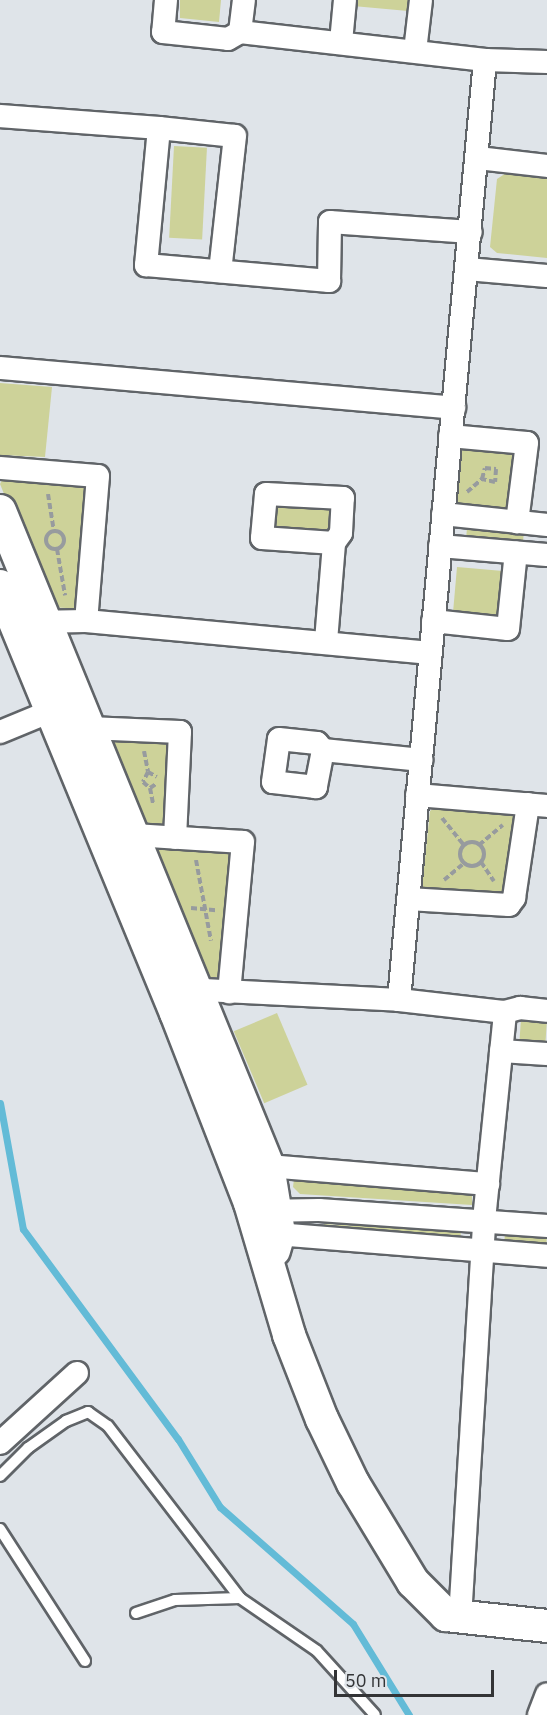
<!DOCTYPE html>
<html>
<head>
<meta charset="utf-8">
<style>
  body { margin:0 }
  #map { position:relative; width:547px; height:1715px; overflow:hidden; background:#dfe4e9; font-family:"IBM Plex Sans",sans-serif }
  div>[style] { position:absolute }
  .green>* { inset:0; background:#cdd299; transform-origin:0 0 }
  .stream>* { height:7px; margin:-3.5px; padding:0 3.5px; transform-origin:3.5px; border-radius:3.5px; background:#63bbd7 }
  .path>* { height:4px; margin-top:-2px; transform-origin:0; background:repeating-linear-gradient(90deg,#979b9e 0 6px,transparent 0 9px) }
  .path>.ring { margin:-2px; padding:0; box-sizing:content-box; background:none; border:4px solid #979b9e; border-radius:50% }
  .roads { filter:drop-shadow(2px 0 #606468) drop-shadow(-2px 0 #606468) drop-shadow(0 2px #606468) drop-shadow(0 -2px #606468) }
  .lane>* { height:10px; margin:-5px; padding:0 5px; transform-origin:5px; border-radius:5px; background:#fff }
  .street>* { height:22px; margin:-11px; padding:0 11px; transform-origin:11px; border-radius:11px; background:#fff }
  .secondary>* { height:32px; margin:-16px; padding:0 16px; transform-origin:16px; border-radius:16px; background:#fff }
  span { translate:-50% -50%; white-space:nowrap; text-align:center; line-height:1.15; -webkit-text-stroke:4.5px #dfe4e9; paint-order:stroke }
  .scale { position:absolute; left:334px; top:1670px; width:160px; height:27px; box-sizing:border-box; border:3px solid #333436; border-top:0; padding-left:8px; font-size:18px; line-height:21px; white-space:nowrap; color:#333436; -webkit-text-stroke:4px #dfe4e9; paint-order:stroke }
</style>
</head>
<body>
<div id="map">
  <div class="green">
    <div style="clip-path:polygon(180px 0,221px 0,219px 22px,180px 18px)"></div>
    <div style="clip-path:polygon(354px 0,409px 0,408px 11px,353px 6px)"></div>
    <div style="left:174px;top:146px;width:33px;height:92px;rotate:3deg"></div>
    <div style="clip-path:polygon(514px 168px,547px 172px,547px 258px,497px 253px,490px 247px,497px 179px)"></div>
    <div style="clip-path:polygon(0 383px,52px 387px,45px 457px,0 455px)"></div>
    <div style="clip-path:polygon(459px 447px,517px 447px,508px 511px,459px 504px,456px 499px)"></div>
    <div style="clip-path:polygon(5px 474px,88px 481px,82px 609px,50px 607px,0 484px)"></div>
    <div style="left:334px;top:501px;width:33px;height:64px;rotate:90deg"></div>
    <div style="left:467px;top:528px;width:57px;height:9px;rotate:5deg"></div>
    <div style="left:457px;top:567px;width:49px;height:48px;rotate:5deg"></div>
    <div style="clip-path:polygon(112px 734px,171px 736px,165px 827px,144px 829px,105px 744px)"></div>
    <div style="clip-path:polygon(438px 805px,512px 813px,518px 824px,506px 894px,428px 892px,422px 888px,430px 811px)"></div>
    <div style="clip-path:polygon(151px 847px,232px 848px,224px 977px,203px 977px)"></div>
    <div style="left:277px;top:1013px;width:78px;height:47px;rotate:67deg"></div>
    <div style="left:521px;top:1019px;width:26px;height:23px;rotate:4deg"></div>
    <div style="clip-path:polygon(294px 1179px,472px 1190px,472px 1205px,300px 1194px,293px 1187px)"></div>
    <div style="left:324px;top:1224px;width:137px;height:7px;rotate:3deg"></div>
    <div style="left:505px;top:1234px;width:42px;height:9px;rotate:5deg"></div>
  </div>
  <div class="stream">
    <div style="left:0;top:1103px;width:128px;rotate:79.7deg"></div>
    <div style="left:23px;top:1229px;width:261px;rotate:53.6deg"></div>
    <div style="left:178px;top:1439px;width:80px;rotate:58.3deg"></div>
    <div style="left:220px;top:1507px;width:177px;rotate:41.3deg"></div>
    <div style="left:353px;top:1624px;width:107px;rotate:58.4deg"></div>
  </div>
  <div class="path">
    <div style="left:467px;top:492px;width:20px;rotate:-41deg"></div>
    <div style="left:482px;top:479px;width:11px;rotate:-75deg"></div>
    <div style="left:485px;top:468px;width:11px;rotate:5deg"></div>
    <div style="left:496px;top:469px;width:13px;rotate:94deg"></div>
    <div style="left:495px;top:482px;width:13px;rotate:-167deg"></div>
    <div style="left:48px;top:494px;width:37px;rotate:81deg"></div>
    <div class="ring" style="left:46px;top:531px;width:14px;height:14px"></div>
    <div style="left:57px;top:549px;width:47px;rotate:80.1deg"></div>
    <div style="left:144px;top:751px;width:21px;rotate:79deg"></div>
    <div style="left:148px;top:772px;width:11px;rotate:117deg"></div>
    <div style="left:143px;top:782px;width:9px;rotate:41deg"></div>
    <div style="left:150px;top:788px;width:7px;rotate:-34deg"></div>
    <div style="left:148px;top:772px;width:10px;rotate:29deg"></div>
    <div style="left:150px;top:788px;width:16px;rotate:79deg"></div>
    <div style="left:442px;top:818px;width:35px;rotate:51deg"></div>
    <div class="ring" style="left:460px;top:842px;width:20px;height:20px"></div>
    <div style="left:479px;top:845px;width:31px;rotate:-40deg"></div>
    <div style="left:196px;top:860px;width:82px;rotate:79.5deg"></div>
    <div style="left:481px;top:862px;width:23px;rotate:56deg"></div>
    <div style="left:444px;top:880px;width:26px;rotate:-40deg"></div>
    <div style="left:191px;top:908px;width:25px;rotate:5deg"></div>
  </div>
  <div class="roads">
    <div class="lane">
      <div style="left:0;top:1476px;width:40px;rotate:-45deg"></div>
      <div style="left:28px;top:1448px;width:47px;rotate:-35.4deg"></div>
      <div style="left:66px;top:1421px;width:24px;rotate:-22deg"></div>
      <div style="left:88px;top:1412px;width:24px;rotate:35deg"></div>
      <div style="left:108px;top:1426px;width:217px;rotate:52.5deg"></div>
      <div style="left:240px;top:1598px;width:93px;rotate:34.5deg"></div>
      <div style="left:317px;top:1651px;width:86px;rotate:47.8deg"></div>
      <div style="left:0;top:1529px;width:157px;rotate:57.2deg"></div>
      <div style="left:136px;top:1613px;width:41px;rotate:-18.4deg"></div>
      <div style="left:175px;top:1600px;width:65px;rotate:-1.8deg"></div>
    </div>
    <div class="street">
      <div style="left:166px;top:0;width:32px;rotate:95deg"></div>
      <div style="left:163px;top:32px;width:65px;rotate:6.1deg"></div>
      <div style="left:228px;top:39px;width:14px;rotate:-30deg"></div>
      <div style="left:240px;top:32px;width:247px;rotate:6.5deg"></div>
      <div style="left:485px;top:60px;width:62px;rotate:1.8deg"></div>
      <div style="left:240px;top:32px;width:32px;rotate:-83deg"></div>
      <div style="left:341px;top:42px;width:42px;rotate:-84.6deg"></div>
      <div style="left:415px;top:51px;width:51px;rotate:-83.3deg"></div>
      <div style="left:0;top:116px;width:159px;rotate:4.3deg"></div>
      <div style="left:159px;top:128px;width:138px;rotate:95.4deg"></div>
      <div style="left:146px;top:265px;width:184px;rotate:5deg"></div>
      <div style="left:329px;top:281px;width:59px;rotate:-89deg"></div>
      <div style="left:330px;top:222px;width:141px;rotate:4.1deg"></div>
      <div style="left:159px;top:128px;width:76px;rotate:6deg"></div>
      <div style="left:235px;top:136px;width:136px;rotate:96.3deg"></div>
      <div style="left:478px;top:158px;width:69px;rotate:6.6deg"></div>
      <div style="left:467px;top:269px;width:80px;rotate:5deg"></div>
      <div style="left:0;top:368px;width:456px;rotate:5deg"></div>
      <div style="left:450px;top:436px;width:77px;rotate:5.2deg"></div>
      <div style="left:527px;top:443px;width:80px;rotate:97.2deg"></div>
      <div style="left:0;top:468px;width:98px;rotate:4.7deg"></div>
      <div style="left:98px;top:476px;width:145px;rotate:94.7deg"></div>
      <div style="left:443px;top:514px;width:105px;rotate:6deg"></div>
      <div style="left:440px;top:546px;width:107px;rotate:4.8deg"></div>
      <div style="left:433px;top:621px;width:75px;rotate:6.1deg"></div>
      <div style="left:508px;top:629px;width:77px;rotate:-84.1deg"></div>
      <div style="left:33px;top:622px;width:53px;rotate:-1.1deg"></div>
      <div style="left:86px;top:621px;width:346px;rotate:5.3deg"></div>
      <div style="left:326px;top:641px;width:98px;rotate:-85.3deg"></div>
      <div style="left:334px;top:543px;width:12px;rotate:-55deg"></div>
      <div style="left:341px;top:533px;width:35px;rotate:-87deg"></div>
      <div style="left:343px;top:498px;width:77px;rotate:-177deg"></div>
      <div style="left:266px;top:494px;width:44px;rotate:95.2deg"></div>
      <div style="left:262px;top:538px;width:72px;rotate:4deg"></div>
      <div style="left:89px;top:728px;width:91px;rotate:2.5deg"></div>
      <div style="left:180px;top:732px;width:106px;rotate:92.7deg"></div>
      <div style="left:0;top:732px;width:55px;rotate:-22.4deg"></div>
      <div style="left:323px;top:750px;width:38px;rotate:101deg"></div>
      <div style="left:316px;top:787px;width:43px;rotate:-173.4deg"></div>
      <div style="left:273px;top:782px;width:43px;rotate:-82.1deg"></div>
      <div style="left:279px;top:739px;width:38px;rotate:6deg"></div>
      <div style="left:317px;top:743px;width:9px;rotate:49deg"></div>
      <div style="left:323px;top:750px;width:99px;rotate:5.8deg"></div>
      <div style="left:417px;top:795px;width:130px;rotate:4.8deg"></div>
      <div style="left:134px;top:835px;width:109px;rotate:3.7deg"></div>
      <div style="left:243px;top:842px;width:151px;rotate:95.3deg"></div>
      <div style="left:408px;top:899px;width:101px;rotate:3.4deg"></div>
      <div style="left:509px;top:905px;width:9px;rotate:-54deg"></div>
      <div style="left:514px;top:898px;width:95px;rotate:-81.5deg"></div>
      <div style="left:184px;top:989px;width:215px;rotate:2.9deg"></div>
      <div style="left:399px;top:1000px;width:107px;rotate:6.5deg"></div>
      <div style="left:505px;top:1012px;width:16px;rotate:-15deg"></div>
      <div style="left:520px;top:1008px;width:27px;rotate:6deg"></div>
      <div style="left:399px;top:1000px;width:944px;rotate:-84.77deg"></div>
      <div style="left:501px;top:1051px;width:46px;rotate:3.7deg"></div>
      <div style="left:268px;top:1166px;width:221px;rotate:4.7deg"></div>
      <div style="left:261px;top:1211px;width:58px;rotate:-1deg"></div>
      <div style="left:319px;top:1210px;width:229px;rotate:4deg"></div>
      <div style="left:264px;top:1233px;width:284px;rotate:4.6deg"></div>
      <div style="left:0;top:1443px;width:104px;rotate:-42.3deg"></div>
      <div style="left:460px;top:1618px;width:399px;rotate:-86.5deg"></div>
      <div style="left:484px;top:1220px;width:209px;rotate:-84.2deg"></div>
      <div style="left:539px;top:1715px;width:22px;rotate:-69deg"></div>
    </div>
    <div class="secondary">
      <div style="left:0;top:511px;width:708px;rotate:67.75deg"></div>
      <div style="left:268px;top:1166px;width:68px;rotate:80.7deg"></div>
      <div style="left:279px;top:1233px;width:18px;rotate:106deg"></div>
      <div style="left:0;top:586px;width:462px;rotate:67.6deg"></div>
      <div style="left:176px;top:1013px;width:204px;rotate:68.7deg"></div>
      <div style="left:250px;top:1203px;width:138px;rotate:73.5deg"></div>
      <div style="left:289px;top:1335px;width:90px;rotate:68.6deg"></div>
      <div style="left:322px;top:1419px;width:71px;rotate:64.2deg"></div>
      <div style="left:353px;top:1483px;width:116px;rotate:58.8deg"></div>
      <div style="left:413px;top:1582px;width:47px;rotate:45deg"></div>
      <div style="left:446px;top:1615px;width:102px;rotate:6.2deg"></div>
    </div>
  </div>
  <div class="scale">50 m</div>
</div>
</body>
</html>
